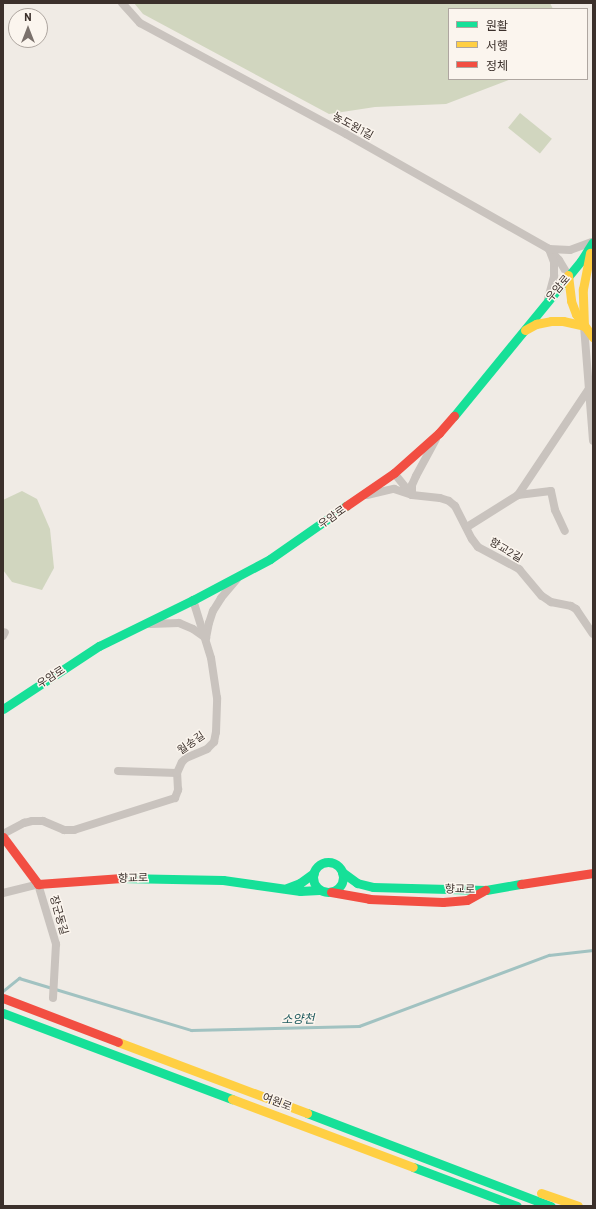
<!DOCTYPE html>
<html>
<head>
<meta charset="utf-8">
<style>
  body { margin:0 }
  #map { position:relative; width:596px; height:1209px; overflow:hidden; background:#f0ebe5; font-family:Barlow,"Noto Sans KR",sans-serif }
  div>[style] { position:absolute }
  .green>* { inset:0; background:#d1d6bf; transform-origin:0 0 }
  .stream>* { height:2.5px; margin:-1.25px; padding:0 1.25px; transform-origin:1.25px; border-radius:1.25px; background:#a1c2c1 }
  .street>* { height:8px; margin:-4px; padding:0 4px; transform-origin:4px; border-radius:4px; background:#c9c3be }
  .fast>* { height:9px; margin:-4.5px; padding:0 4.5px; transform-origin:4.5px; border-radius:4.5px; background:#16e098 }
  .fast>.ring { margin:-4.5px; padding:0; box-sizing:content-box; background:none; border:9px solid #16e098; border-radius:50% }
  .slow>* { height:9px; margin:-4.5px; padding:0 4.5px; transform-origin:4.5px; border-radius:4.5px; background:#ffcf43 }
  .jam>* { height:9px; margin:-4.5px; padding:0 4.5px; transform-origin:4.5px; border-radius:4.5px; background:#f24e42 }
  span { translate:-50% -50%; white-space:nowrap; text-align:center; line-height:1.15; -webkit-text-stroke:3px #fbf5ee; paint-order:stroke }
  .street-label { font-size:11px; color:#3b302b }
  .water-label { font-size:12px; color:#1f5a5e; font-style:italic }
  .frame { position:absolute; inset:0; border:4px solid #3b302b; pointer-events:none }
  .legend { position:absolute; left:448px; top:8px; width:140px; height:72px; box-sizing:border-box; background:#fbf5ee; border:1px solid #aea6a0; margin:0; padding:5px 7px; list-style:none; font-size:12px; color:#3b302b }
  .legend li { display:flex; align-items:center; gap:8px; height:20px }
  .legend b { width:20px; border:1px solid #aea6a0 }
  .north { position:absolute; left:8px; top:8px; width:40px; height:40px; box-sizing:border-box; background:#fbf5ee; border:1px solid #aea6a0; border-radius:50%; rotate:0deg; font-size:11px; font-weight:700; line-height:16px; text-align:center; color:#3b302b }
  .north::after { content:''; display:block; margin:auto; width:14px; height:18px; background:#7a716c; clip-path:polygon(50% 0,100% 100%,50% 72%,0 100%) }
</style>
</head>
<body>
<div id="map">
  <div class="green">
    <div style="clip-path:polygon(134px 3px,550px 3px,553px 9px,449px 9px,449px 79px,511px 79px,446px 104px,375px 107px,329px 114px,143px 14px)"></div>
    <div style="left:520px;top:113px;width:41px;height:19px;rotate:39deg"></div>
    <div style="clip-path:polygon(22px 491px,37px 499px,50px 529px,54px 568px,42px 590px,12px 582px,3px 570px,3px 500px)"></div>
  </div>
  <div class="stream">
    <div style="left:3px;top:991px;width:21px;rotate:-39deg"></div>
    <div style="left:19px;top:978px;width:180px;rotate:16.8deg"></div>
    <div style="left:191px;top:1030px;width:168px;rotate:-1.4deg"></div>
    <div style="left:359px;top:1026px;width:203px;rotate:-20.5deg"></div>
    <div style="left:549px;top:955px;width:44px;rotate:-6.5deg"></div>
  </div>
  <div class="street">
    <div style="left:122px;top:3px;width:27px;rotate:48deg"></div>
    <div style="left:140px;top:23px;width:234px;rotate:28.3deg"></div>
    <div style="left:346px;top:134px;width:233px;rotate:29.5deg"></div>
    <div style="left:549px;top:249px;width:15px;rotate:48deg"></div>
    <div style="left:559px;top:260px;width:17px;rotate:59deg"></div>
    <div style="left:548px;top:299px;width:24px;rotate:-75deg"></div>
    <div style="left:554px;top:276px;width:14px;rotate:-90deg"></div>
    <div style="left:554px;top:262px;width:14px;rotate:-111deg"></div>
    <div style="left:549px;top:249px;width:21px;rotate:3deg"></div>
    <div style="left:570px;top:250px;width:23px;rotate:-20deg"></div>
    <div style="left:584px;top:326px;width:115px;rotate:85.5deg"></div>
    <div style="left:394px;top:473px;width:28px;rotate:51deg"></div>
    <div style="left:412px;top:495px;width:28px;rotate:6deg"></div>
    <div style="left:440px;top:498px;width:9px;rotate:18deg"></div>
    <div style="left:449px;top:501px;width:8px;rotate:40deg"></div>
    <div style="left:455px;top:506px;width:37px;rotate:63deg"></div>
    <div style="left:472px;top:539px;width:10px;rotate:53deg"></div>
    <div style="left:478px;top:547px;width:47px;rotate:28.2deg"></div>
    <div style="left:519px;top:569px;width:35px;rotate:50deg"></div>
    <div style="left:542px;top:596px;width:11px;rotate:34deg"></div>
    <div style="left:551px;top:602px;width:20px;rotate:11deg"></div>
    <div style="left:571px;top:606px;width:6px;rotate:31deg"></div>
    <div style="left:576px;top:609px;width:30px;rotate:56deg"></div>
    <div style="left:367px;top:495px;width:28px;rotate:-13deg"></div>
    <div style="left:394px;top:489px;width:19px;rotate:18deg"></div>
    <div style="left:412px;top:495px;width:10px;rotate:-90deg"></div>
    <div style="left:412px;top:485px;width:10px;rotate:-66deg"></div>
    <div style="left:416px;top:476px;width:42px;rotate:-61.6deg"></div>
    <div style="left:518px;top:495px;width:33px;rotate:-7deg"></div>
    <div style="left:551px;top:491px;width:19px;rotate:78deg"></div>
    <div style="left:555px;top:510px;width:23px;rotate:65deg"></div>
    <div style="left:467px;top:527px;width:60px;rotate:-32.1deg"></div>
    <div style="left:518px;top:495px;width:126px;rotate:-56.3deg"></div>
    <div style="left:150px;top:624px;width:29px;rotate:-2deg"></div>
    <div style="left:179px;top:623px;width:15px;rotate:23deg"></div>
    <div style="left:193px;top:629px;width:16px;rotate:35deg"></div>
    <div style="left:206px;top:638px;width:15px;rotate:-79deg"></div>
    <div style="left:209px;top:623px;width:13px;rotate:-72deg"></div>
    <div style="left:213px;top:611px;width:15px;rotate:-58deg"></div>
    <div style="left:221px;top:598px;width:25px;rotate:-50deg"></div>
    <div style="left:3px;top:636px;width:4px;rotate:-63deg"></div>
    <div style="left:118px;top:771px;width:59px;rotate:1.9deg"></div>
    <div style="left:3px;top:834px;width:24px;rotate:-28deg"></div>
    <div style="left:24px;top:823px;width:8px;rotate:-14deg"></div>
    <div style="left:32px;top:821px;width:11px"></div>
    <div style="left:43px;top:821px;width:23px;rotate:23deg"></div>
    <div style="left:64px;top:830px;width:10px"></div>
    <div style="left:74px;top:830px;width:106px;rotate:-17.6deg"></div>
    <div style="left:175px;top:798px;width:9px;rotate:-69deg"></div>
    <div style="left:178px;top:790px;width:17px;rotate:-93deg"></div>
    <div style="left:177px;top:773px;width:12px;rotate:-66deg"></div>
    <div style="left:182px;top:762px;width:6px;rotate:-45deg"></div>
    <div style="left:186px;top:758px;width:23px;rotate:-23deg"></div>
    <div style="left:207px;top:749px;width:10px;rotate:-45deg"></div>
    <div style="left:214px;top:742px;width:10px;rotate:-79deg"></div>
    <div style="left:216px;top:732px;width:34px;rotate:-88deg"></div>
    <div style="left:217px;top:698px;width:40px;rotate:-98.5deg"></div>
    <div style="left:211px;top:658px;width:61px;rotate:-107.2deg"></div>
    <div style="left:3px;top:893px;width:36px;rotate:-14deg"></div>
    <div style="left:38px;top:884px;width:63px;rotate:73.3deg"></div>
    <div style="left:56px;top:944px;width:54px;rotate:93.2deg"></div>
  </div>
  <div class="fast">
    <div style="left:454px;top:416px;width:200px;rotate:-50.7deg"></div>
    <div style="left:581px;top:261px;width:22px;rotate:-58deg"></div>
    <div style="left:3px;top:709px;width:115px;rotate:-33.3deg"></div>
    <div style="left:99px;top:646px;width:105px;rotate:-26.1deg"></div>
    <div style="left:193px;top:600px;width:87px;rotate:-28deg"></div>
    <div style="left:270px;top:559px;width:93px;rotate:-34.9deg"></div>
    <div class="ring" style="left:313px;top:862px;width:21px;height:21px"></div>
    <div style="left:342px;top:872px;width:19px;rotate:36deg"></div>
    <div style="left:357px;top:883px;width:16px;rotate:14deg"></div>
    <div style="left:373px;top:887px;width:113px;rotate:1.5deg"></div>
    <div style="left:486px;top:890px;width:36px;rotate:-10deg"></div>
    <div style="left:122px;top:878px;width:101px;rotate:1.1deg"></div>
    <div style="left:223px;top:880px;width:78px;rotate:8.1deg"></div>
    <div style="left:300px;top:891px;width:19px;rotate:-3deg"></div>
    <div style="left:287px;top:888px;width:14px;rotate:-21deg"></div>
    <div style="left:300px;top:883px;width:17px;rotate:-36deg"></div>
    <div style="left:3px;top:1013px;width:245px;rotate:20.6deg"></div>
    <div style="left:307px;top:1113px;width:261px;rotate:20.9deg"></div>
    <div style="left:413px;top:1167px;width:111px;rotate:20.6deg"></div>
  </div>
  <div class="slow">
    <div style="left:568px;top:275px;width:26px;rotate:83deg"></div>
    <div style="left:571px;top:301px;width:14px;rotate:69deg"></div>
    <div style="left:576px;top:314px;width:29px;rotate:54deg"></div>
    <div style="left:525px;top:330px;width:13px;rotate:-29deg"></div>
    <div style="left:536px;top:324px;width:15px;rotate:-11deg"></div>
    <div style="left:551px;top:321px;width:12px"></div>
    <div style="left:563px;top:321px;width:22px;rotate:13deg"></div>
    <div style="left:584px;top:326px;width:37px;rotate:-92deg"></div>
    <div style="left:583px;top:289px;width:37px;rotate:-79deg"></div>
    <div style="left:118px;top:1042px;width:202px;rotate:20.6deg"></div>
    <div style="left:232px;top:1099px;width:193px;rotate:20.6deg"></div>
    <div style="left:541px;top:1193px;width:39px;rotate:19deg"></div>
  </div>
  <div class="jam">
    <div style="left:346px;top:506px;width:58px;rotate:-34.5deg"></div>
    <div style="left:394px;top:473px;width:60px;rotate:-41.6deg"></div>
    <div style="left:439px;top:433px;width:23px;rotate:-49deg"></div>
    <div style="left:3px;top:837px;width:59px;rotate:53.3deg"></div>
    <div style="left:38px;top:884px;width:84px;rotate:-4.1deg"></div>
    <div style="left:521px;top:884px;width:73px;rotate:-8.7deg"></div>
    <div style="left:331px;top:892px;width:39px;rotate:10deg"></div>
    <div style="left:369px;top:899px;width:74px;rotate:2.3deg"></div>
    <div style="left:443px;top:902px;width:24px;rotate:-5deg"></div>
    <div style="left:467px;top:900px;width:21px;rotate:-29deg"></div>
    <div style="left:3px;top:998px;width:123px;rotate:20.9deg"></div>
  </div>
  <div class="street-label">
    <span style="left:353px;top:126px;rotate:29deg">농도원1길</span>
    <span style="left:558px;top:288px;rotate:-50deg">우암로</span>
    <span style="left:332px;top:517px;rotate:-35deg">우암로</span>
    <span style="left:506px;top:550px;rotate:30deg">향교2길</span>
    <span style="left:51px;top:677px;rotate:-33deg">우암로</span>
    <span style="left:191px;top:743px;rotate:-35deg">월송길</span>
    <span style="left:133px;top:878px;rotate:-1deg">향교로</span>
    <span style="left:460px;top:889px;rotate:1deg">향교로</span>
    <span style="left:59px;top:915px;rotate:74deg">장군동길</span>
    <span style="left:277px;top:1102px;rotate:21deg">여원로</span>
  </div>
  <div class="water-label">
    <span style="left:298px;top:1019px;rotate:-1deg">소양천</span>
  </div>
  <div class="frame"></div>
  <ul class="legend">
  <li><b style="height:5px;background:#16e098"></b>원활</li>
  <li><b style="height:5px;background:#ffcf43"></b>서행</li>
  <li><b style="height:5px;background:#f24e42"></b>정체</li>
  </ul>
  <div class="north">N</div>
</div>
</body>
</html>
